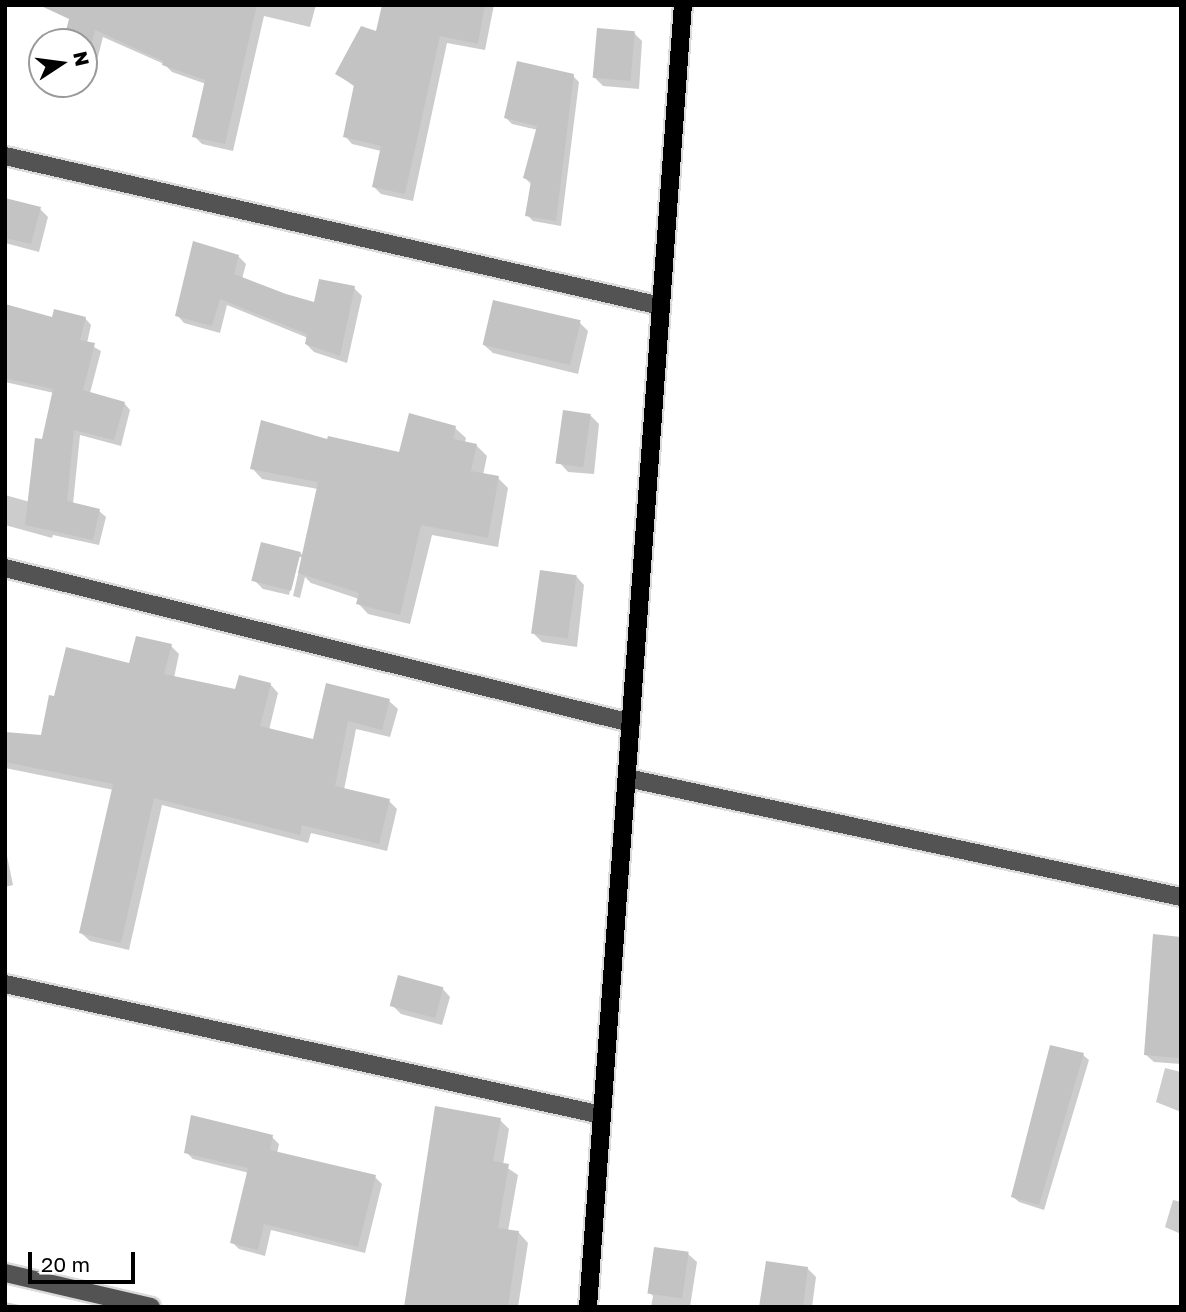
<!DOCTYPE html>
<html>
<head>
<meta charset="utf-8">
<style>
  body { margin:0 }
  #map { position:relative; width:1186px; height:1312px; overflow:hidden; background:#fff; font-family:"Golos Text",sans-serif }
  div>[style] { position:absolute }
  .shadow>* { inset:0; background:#0003 }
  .building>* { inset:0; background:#c3c3c3; transform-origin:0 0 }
  .roads { filter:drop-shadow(2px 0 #dbdbdb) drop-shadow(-2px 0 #dbdbdb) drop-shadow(0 2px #dbdbdb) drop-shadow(0 -2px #dbdbdb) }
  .minor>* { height:18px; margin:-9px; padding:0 9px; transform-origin:9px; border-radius:9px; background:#535353 }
  .major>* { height:18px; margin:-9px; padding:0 9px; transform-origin:9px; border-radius:9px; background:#000 }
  span { translate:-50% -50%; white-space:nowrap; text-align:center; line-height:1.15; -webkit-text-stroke:5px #fff; paint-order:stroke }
  .frame { position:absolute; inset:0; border:7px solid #000; pointer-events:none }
  .north { position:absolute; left:28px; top:28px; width:70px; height:70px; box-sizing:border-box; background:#fff; border:2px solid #999; border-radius:50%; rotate:77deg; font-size:19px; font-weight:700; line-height:28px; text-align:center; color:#000 }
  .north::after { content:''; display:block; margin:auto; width:24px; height:32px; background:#000; clip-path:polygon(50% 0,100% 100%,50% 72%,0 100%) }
  .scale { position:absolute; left:28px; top:1252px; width:107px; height:32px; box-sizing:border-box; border:4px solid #000; border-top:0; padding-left:9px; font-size:21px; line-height:24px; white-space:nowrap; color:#000; -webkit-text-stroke:5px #fff; paint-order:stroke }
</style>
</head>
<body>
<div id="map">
  <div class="shadow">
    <div style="clip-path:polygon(74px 5px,316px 5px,310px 27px,264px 16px,233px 151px,202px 144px,194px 136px,206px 84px,172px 72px,164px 64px,103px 37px,94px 72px,84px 70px,84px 42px,65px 42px)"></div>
    <div style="clip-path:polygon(384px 5px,494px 5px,485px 50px,447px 43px,413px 201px,381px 194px,373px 186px,381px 151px,352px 144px,345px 136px,355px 87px,337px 74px,377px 33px)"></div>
    <div style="clip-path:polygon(634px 33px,642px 41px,639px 89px,603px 86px,595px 78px)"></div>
    <div style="clip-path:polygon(573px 76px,579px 82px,561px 226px,533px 221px,527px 215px,532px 185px,525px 178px,538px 130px,512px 124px,506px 118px)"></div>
    <div style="clip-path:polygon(5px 202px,40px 209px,48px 217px,39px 252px,5px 243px)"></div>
    <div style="clip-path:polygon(238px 256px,246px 264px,242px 279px,286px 296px,316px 304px,354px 288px,362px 296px,347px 363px,314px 352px,306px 344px,308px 338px,227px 305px,220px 333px,184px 323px,177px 315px)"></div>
    <div style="clip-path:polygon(5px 306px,54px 319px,85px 318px,91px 325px,87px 343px,101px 351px,90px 393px,124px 403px,130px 410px,121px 446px,80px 435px,73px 504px,99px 511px,106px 517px,99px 545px,53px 535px,52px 538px,5px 525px,5px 495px,30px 502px,54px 393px,5px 382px)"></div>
    <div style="clip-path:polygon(580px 323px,588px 331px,578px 374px,493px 353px,484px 345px)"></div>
    <div style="clip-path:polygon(590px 415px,599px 424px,594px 474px,568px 472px,560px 463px)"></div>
    <div style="clip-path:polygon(455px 428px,466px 438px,465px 443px,476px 445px,487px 456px,483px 475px,498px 478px,508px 488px,498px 547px,432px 535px,410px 624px,368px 614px,358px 603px,359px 599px,311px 583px,305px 577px,300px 598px,293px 596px,302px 557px,298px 557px,289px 595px,263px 589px,254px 580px,300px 553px,304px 556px,318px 489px,262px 479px,252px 468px,329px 441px,400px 454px)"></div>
    <div style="clip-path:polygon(576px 576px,584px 585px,577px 647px,542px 642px,534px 634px)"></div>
    <div style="clip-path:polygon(171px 646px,179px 654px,174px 678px,236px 691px,270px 684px,278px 693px,269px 730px,314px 742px,327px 685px,389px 701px,398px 709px,390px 737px,356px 729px,344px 790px,389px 801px,397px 809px,387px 851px,311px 833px,308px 843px,162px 805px,129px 950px,90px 941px,81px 933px,114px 790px,5px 768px,5px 733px,42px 737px,55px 699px)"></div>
    <div style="clip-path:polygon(5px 846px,13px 885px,5px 887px)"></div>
    <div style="clip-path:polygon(1181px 939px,1181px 1064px,1154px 1062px,1145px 1054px)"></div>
    <div style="clip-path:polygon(442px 988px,450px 997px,442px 1025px,401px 1014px,392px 1005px)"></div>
    <div style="clip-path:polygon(1083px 1055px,1089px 1060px,1044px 1210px,1019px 1202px,1013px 1197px)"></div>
    <div style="clip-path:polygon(1165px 1068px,1181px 1072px,1181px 1112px,1156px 1102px)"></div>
    <div style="clip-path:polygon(500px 1120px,509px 1129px,503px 1165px,518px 1175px,508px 1231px,519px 1233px,528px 1243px,518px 1307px,406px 1307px)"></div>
    <div style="clip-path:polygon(272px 1137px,279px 1144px,277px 1153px,375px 1177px,382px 1184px,365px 1253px,271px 1230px,265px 1256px,239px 1249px,232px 1242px,249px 1173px,193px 1159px,186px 1152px)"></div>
    <div style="clip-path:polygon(1173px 1200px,1181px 1202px,1181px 1234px,1165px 1227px)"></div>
    <div style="clip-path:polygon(688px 1254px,697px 1262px,690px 1307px,651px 1307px,653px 1296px,649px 1292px)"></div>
    <div style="clip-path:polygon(807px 1268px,816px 1277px,812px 1307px,761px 1307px)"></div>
    <div style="clip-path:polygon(5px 1302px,24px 1306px,25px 1307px,5px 1307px)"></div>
  </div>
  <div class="building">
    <div style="clip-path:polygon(39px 5px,257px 5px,225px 144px,192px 137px,205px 80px,162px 65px,163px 61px,95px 30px,92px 42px,63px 42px,69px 19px)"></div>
    <div style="clip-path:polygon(382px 5px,485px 5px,478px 44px,440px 36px,405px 194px,372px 187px,381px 146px,343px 137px,354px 85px,335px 74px,361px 26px,376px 31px)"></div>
    <div style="left:597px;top:28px;width:38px;height:50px;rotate:5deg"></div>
    <div style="clip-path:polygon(517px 61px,574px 74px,556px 221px,525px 216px,531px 181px,523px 178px,537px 126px,504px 118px)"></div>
    <div style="clip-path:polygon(5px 198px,41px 207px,31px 244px,5px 238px)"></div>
    <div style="clip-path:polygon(193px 241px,239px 255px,234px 274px,286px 294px,314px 302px,319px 279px,355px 286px,340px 356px,305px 344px,307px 334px,220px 299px,212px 326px,175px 316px)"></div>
    <div style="left:493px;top:300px;width:90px;height:46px;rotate:13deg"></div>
    <div style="clip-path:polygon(5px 304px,52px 317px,54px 309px,86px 317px,80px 340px,95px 343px,83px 390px,125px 402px,114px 440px,74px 430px,67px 501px,100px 509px,93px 540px,25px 525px,35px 438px,42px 439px,53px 389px,5px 378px)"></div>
    <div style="left:563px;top:410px;width:28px;height:54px;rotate:8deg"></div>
    <div style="clip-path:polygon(409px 413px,456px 426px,453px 439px,477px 444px,471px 471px,499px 476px,488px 538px,421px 525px,400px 615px,356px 604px,359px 593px,298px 573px,318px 482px,250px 469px,261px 420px,327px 439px,328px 436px,399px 452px)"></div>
    <div style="left:261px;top:542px;width:41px;height:40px;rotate:14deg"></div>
    <div style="left:540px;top:570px;width:37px;height:64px;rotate:8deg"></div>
    <div style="clip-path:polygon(136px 636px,172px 644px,164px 674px,235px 689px,239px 675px,271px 683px,260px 726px,313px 739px,326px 683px,390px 699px,382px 730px,348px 721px,335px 786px,390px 799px,379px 844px,302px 825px,300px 835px,154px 798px,121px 943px,79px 933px,113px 784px,5px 762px,5px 732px,41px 735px,49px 695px,54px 696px,66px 647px,129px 663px)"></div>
    <div style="clip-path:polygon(1153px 934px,1181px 937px,1181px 1058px,1144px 1055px)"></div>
    <div style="left:398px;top:975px;width:47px;height:32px;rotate:15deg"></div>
    <div style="clip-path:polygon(1050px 1045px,1084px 1053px,1039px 1205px,1011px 1197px)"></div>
    <div style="clip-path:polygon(435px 1106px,501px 1118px,493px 1161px,509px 1164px,498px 1228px,519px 1231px,508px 1307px,404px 1307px)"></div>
    <div style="clip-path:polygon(191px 1115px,273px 1135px,270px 1150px,376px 1175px,358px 1247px,264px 1224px,258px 1250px,230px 1243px,248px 1168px,184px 1153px)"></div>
    <div style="left:654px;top:1247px;width:35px;height:47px;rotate:8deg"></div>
    <div style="clip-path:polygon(766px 1261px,808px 1267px,803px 1307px,759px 1307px)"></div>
  </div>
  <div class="roads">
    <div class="minor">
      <div style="left:5px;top:156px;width:673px;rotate:12.88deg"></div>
      <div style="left:5px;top:568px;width:645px;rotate:13.91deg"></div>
      <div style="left:627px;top:778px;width:567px;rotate:12.12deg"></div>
      <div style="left:5px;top:984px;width:611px;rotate:12.38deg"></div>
      <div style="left:5px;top:1273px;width:150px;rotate:13.1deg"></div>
    </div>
    <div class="major">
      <div style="left:588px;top:1307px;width:1305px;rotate:-85.83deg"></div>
    </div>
  </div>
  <div class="frame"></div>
  <div class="north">N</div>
  <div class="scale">20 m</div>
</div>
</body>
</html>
